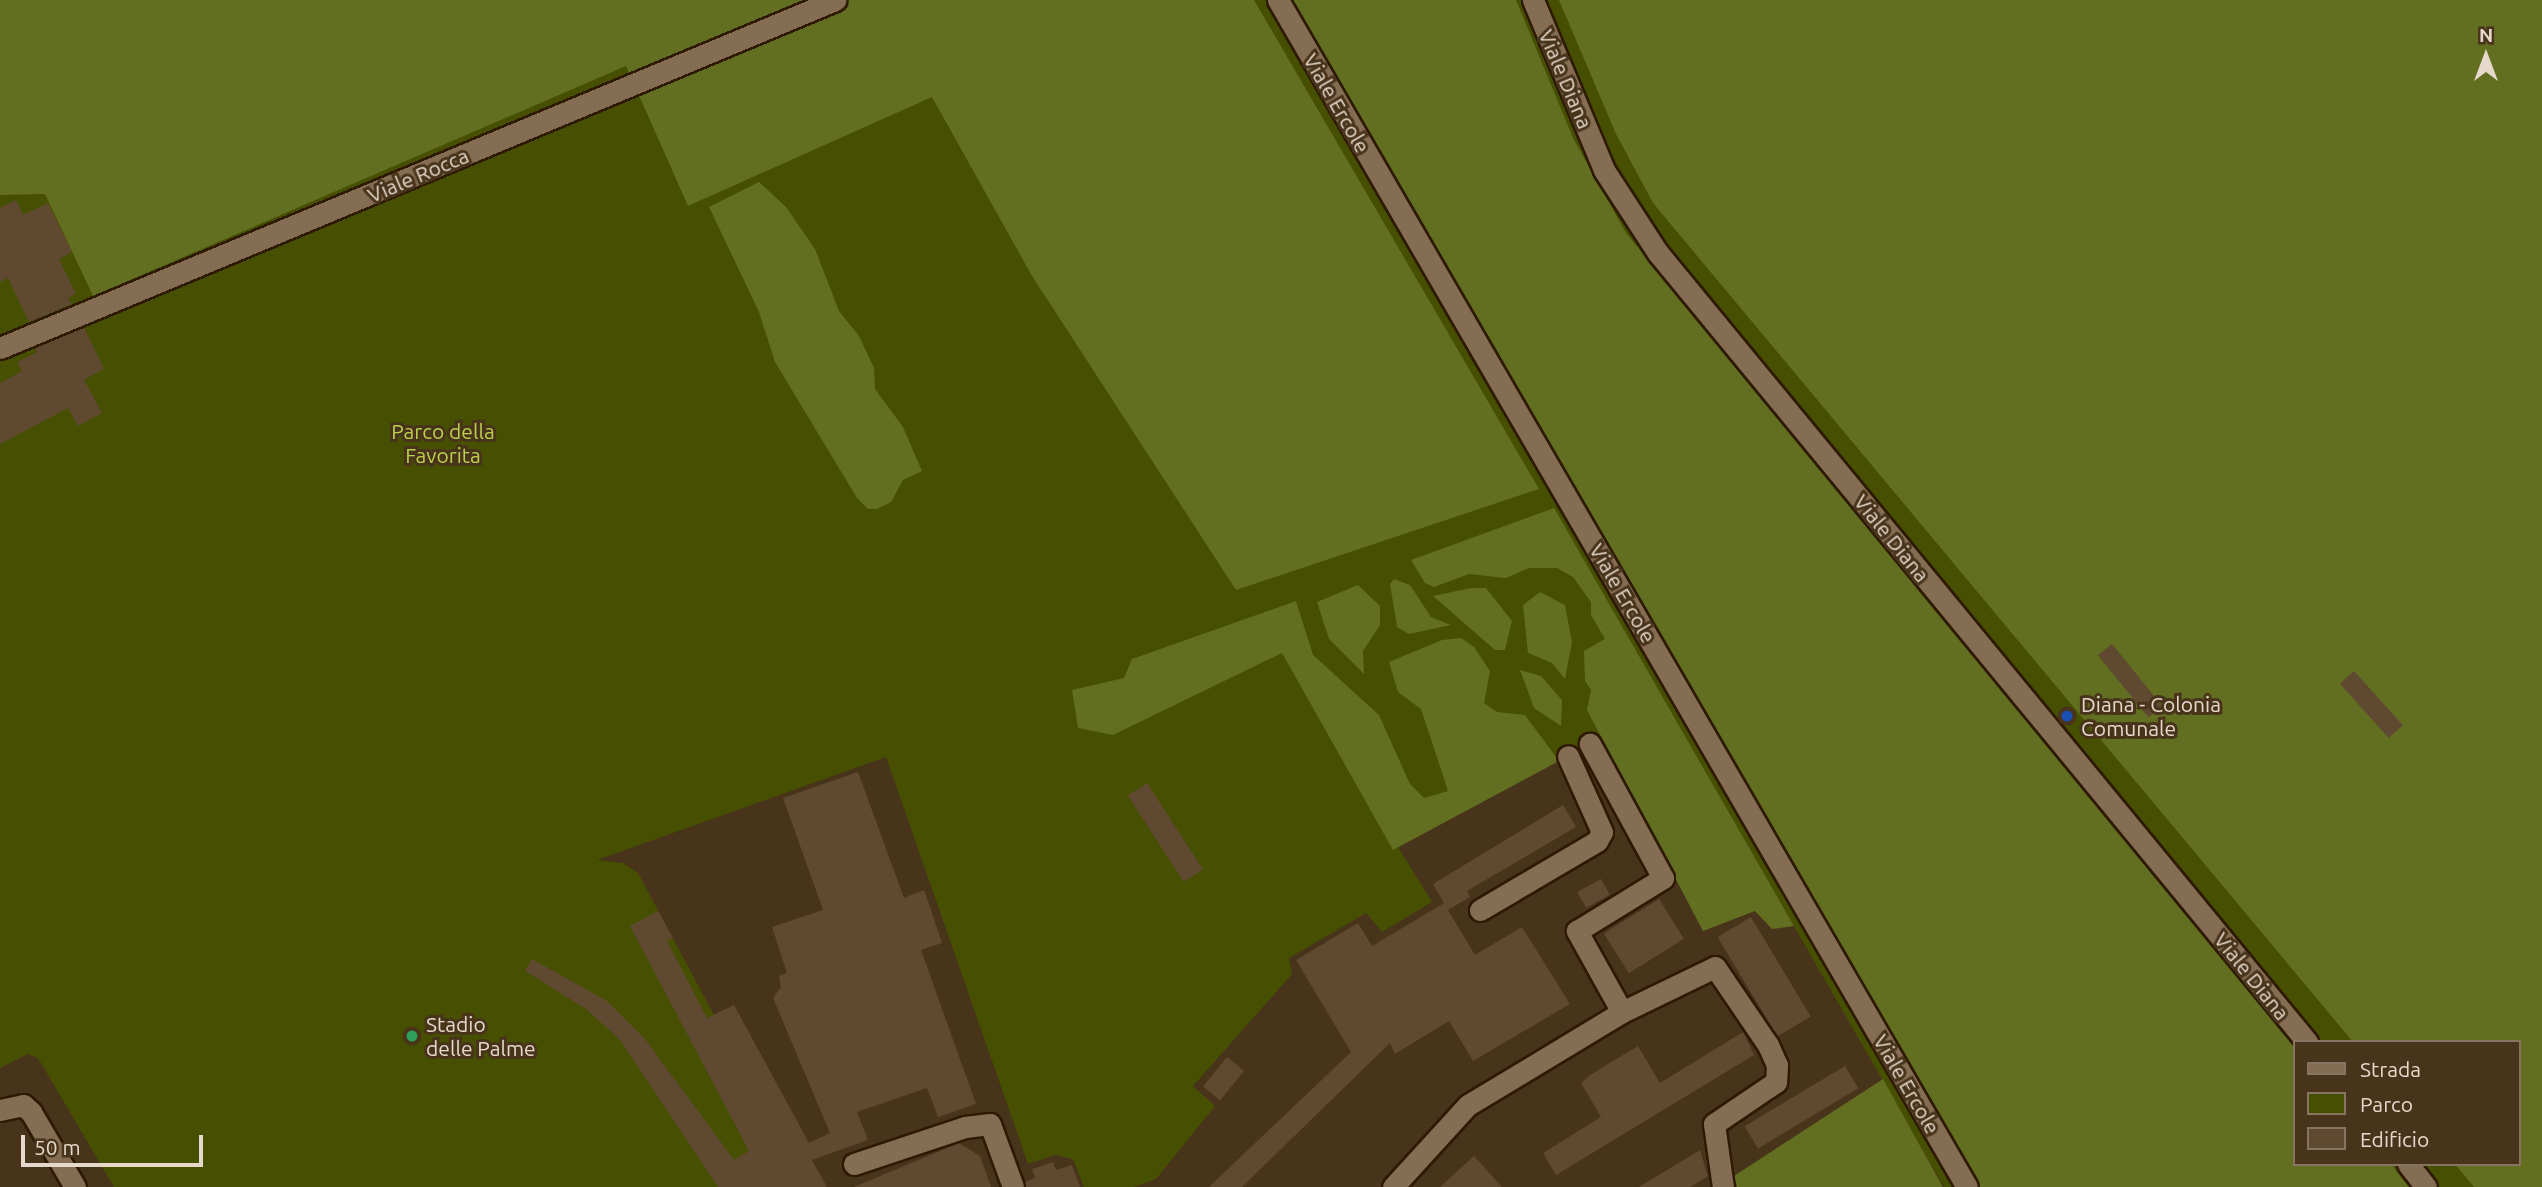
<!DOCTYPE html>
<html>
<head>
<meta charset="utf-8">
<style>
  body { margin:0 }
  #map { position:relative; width:2542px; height:1187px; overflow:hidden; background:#48331b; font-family:Ubuntu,sans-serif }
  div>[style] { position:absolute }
  .green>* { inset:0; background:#465000 }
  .forest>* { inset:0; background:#626e20 }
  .building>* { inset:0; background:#5f4931; transform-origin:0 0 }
  .roads { filter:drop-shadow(2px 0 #2e1a03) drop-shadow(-2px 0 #2e1a03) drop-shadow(0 2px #2e1a03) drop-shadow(0 -2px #2e1a03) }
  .minor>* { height:21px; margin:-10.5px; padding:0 10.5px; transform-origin:10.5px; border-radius:10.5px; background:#856d54 }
  .dots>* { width:19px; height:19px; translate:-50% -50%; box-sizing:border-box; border:4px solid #48331b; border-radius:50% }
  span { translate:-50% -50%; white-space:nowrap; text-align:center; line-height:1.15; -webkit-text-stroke:6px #48331b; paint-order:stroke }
  .street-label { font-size:21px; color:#e6d9cb }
  .park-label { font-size:21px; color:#bbd04b }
  .poi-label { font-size:21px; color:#e6d9cb }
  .left { translate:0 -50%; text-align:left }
  .legend { position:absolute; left:2293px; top:1040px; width:228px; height:126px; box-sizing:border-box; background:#48331b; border:2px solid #877561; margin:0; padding:9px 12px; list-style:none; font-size:21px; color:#e6d9cb }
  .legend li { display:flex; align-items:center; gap:14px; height:35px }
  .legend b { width:35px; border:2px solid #877561 }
  .north { position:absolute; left:2451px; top:21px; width:70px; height:70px; -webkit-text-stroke:5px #48331b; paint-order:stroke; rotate:0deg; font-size:19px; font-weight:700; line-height:28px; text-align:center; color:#e6d9cb }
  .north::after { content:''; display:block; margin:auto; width:24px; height:32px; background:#e6d9cb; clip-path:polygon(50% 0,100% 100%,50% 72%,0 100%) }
  .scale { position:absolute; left:21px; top:1135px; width:182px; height:32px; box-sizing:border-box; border:4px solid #e6d9cb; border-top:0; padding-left:9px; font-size:21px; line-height:24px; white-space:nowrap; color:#e6d9cb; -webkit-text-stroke:5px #48331b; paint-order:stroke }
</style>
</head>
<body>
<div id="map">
  <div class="green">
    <div style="clip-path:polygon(evenodd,0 0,2542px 0,2542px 1187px,1944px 1187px,1665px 702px,1398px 847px,1432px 902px,1382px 932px,1366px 913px,1289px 958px,1292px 974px,1193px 1086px,1215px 1106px,1156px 1179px,1134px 1187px,1084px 1187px,1073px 1159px,1055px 1155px,1028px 1164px,886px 757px,597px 860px,623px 863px,638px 873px,806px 1187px,114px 1187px,38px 1058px,28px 1054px,0 1068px,0 0,2295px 1042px,2519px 1042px,2519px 1164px,2295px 1164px,2295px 1042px)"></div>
  </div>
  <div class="forest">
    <div style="clip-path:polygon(0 0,1254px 0,1539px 489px,1236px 590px,1032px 276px,932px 97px,688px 206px,626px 66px,93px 296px,45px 194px,0 195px)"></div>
    <div style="clip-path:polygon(1292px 0,1516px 0,1573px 138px,1626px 233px,2295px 1048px,2295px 1164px,2391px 1164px,2409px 1187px,1980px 1187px)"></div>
    <div style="clip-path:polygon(1559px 0,2542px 0,2542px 1187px,2474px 1187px,2455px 1164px,2519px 1164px,2519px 1042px,2353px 1042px,1653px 203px,1616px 134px)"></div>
    <div style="clip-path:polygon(759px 182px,786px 207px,815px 249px,839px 311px,859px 336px,874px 368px,875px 389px,903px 427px,922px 471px,903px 480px,891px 502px,877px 509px,868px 509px,857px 498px,775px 362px,759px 312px,709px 207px)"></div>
    <div style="clip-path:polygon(1554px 508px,1794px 926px,1772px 929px,1755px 911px,1703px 931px,1587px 710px,1591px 690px,1585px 681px,1584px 651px,1605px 639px,1591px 615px,1591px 602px,1573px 577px,1557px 568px,1529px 568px,1506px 578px,1469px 574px,1434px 587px,1425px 583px,1411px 560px)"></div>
    <div style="clip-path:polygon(1394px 579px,1410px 585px,1431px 617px,1451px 625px,1409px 634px,1397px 627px,1390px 584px)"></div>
    <div style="clip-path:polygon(1358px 585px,1380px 606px,1380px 625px,1363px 651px,1364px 674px,1329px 639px,1317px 602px)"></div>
    <div style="clip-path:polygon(1471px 588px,1486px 588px,1512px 621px,1505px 650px,1495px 650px,1433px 596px)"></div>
    <div style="clip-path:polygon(1540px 592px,1565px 605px,1572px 642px,1565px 679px,1552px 663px,1528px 653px,1523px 605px)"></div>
    <div style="clip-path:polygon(1296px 601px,1313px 655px,1379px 715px,1410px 784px,1424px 798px,1448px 791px,1421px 709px,1398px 692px,1389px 662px,1442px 640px,1461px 638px,1474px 647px,1490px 671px,1484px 703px,1497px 712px,1525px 715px,1559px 761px,1393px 850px,1282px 653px,1113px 735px,1078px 728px,1072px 690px,1124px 678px,1132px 659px)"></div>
    <div style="clip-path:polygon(1520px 670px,1541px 676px,1562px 700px,1561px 726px,1534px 708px)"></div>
    <div style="clip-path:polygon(1883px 1079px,1943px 1187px,1737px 1187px,1734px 1176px)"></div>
  </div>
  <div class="building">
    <div style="clip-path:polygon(16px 200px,23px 215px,48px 203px,72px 252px,59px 259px,76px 294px,68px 298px,72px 304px,29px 322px,8px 278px,0 282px,0 208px)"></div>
    <div style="clip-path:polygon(84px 327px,104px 369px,84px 380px,102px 413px,78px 426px,68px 408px,0 444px,0 383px,22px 371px,17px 362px,37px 352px,35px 348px)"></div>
    <div style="left:2112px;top:644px;width:80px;height:18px;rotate:51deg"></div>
    <div style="left:2354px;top:671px;width:73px;height:19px;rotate:48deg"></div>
    <div style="clip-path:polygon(858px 772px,904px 898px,924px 890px,929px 904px,942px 943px,921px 950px,976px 1104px,938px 1117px,927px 1088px,857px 1112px,868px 1140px,812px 1160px,827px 1187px,718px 1187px,620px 1040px,586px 1009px,525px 971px,532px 959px,607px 1001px,645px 1039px,734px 1160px,749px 1151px,630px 926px,658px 911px,673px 938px,667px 941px,707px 1018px,734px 1005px,809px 1143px,830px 1133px,773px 998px,781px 987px,779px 976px,787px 973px,772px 927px,823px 910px,783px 798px)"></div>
    <div style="left:1147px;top:783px;width:103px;height:23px;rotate:57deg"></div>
    <div style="clip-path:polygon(1563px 805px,1576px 827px,1467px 891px,1470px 897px,1448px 910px,1475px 955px,1522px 927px,1570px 1004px,1473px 1061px,1449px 1021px,1395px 1054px,1390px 1043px,1242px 1187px,1209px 1187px,1351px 1052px,1296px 960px,1358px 923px,1372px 946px,1444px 903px,1433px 884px)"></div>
    <div style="left:1601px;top:879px;width:18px;height:27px;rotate:61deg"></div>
    <div style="left:1659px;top:899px;width:47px;height:65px;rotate:58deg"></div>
    <div style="left:1751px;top:917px;width:116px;height:39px;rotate:59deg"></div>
    <div style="clip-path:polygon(1743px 1032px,1754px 1055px,1556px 1175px,1543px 1153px,1601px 1117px,1581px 1083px,1590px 1075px,1638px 1046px,1660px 1083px)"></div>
    <div style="left:1227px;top:1057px;width:22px;height:38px;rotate:39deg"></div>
    <div style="left:1845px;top:1066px;width:26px;height:117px;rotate:59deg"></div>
    <div style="clip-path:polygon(959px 1143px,980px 1156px,991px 1187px,854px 1187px)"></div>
    <div style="clip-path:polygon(1700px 1150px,1708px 1176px,1690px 1187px,1639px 1187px)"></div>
    <div style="clip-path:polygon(1474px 1156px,1502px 1187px,1440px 1187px)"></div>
    <div style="clip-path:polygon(1053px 1162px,1056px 1170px,1072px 1165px,1080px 1187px,1026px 1187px,1025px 1182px,1035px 1178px,1032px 1169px)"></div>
  </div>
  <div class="roads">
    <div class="minor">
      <div style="left:1278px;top:0;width:1372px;rotate:59.87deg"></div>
      <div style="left:1533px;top:0;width:184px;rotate:67.3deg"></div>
      <div style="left:1604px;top:170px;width:99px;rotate:57deg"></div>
      <div style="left:1658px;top:253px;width:1022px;rotate:50.56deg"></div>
      <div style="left:0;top:348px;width:905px;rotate:-22.62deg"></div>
      <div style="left:1480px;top:910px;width:136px;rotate:-30.5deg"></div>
      <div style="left:1597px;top:841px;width:10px;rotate:-61deg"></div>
      <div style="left:1602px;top:832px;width:83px;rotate:-114.1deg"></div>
      <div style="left:1622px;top:1012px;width:103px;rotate:-25.8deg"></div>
      <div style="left:1715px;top:967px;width:94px;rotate:55.8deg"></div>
      <div style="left:1768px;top:1045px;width:22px;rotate:66deg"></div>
      <div style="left:1777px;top:1065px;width:17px;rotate:93deg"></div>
      <div style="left:1776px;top:1082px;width:75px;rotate:145.9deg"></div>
      <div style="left:1714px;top:1124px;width:64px;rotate:81.9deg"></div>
      <div style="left:0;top:1110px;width:24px;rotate:-12deg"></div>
      <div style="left:23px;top:1105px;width:11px;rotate:41deg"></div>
      <div style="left:31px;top:1112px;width:87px;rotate:59.6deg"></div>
      <div style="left:854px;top:1164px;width:117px;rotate:-18.4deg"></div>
      <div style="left:965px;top:1127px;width:25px;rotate:-7deg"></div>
      <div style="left:990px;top:1124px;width:67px;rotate:69.9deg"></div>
      <div style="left:2408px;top:1164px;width:29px;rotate:52deg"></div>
      <div style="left:1393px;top:1187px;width:111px;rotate:-47.6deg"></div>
      <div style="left:1468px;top:1105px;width:180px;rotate:-31.1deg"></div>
      <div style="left:1622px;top:1012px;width:93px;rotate:-119.1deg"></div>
      <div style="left:1577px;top:931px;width:101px;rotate:-31.6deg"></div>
      <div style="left:1663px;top:878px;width:153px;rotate:-118.6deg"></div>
    </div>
  </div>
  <div class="dots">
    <div style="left:2067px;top:716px;background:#1a4fb4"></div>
    <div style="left:412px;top:1036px;background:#2e9e5b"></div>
  </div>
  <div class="street-label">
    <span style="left:1566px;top:79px;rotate:67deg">Viale Diana</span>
    <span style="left:1337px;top:103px;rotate:60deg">Viale Ercole</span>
    <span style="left:418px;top:175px;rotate:-23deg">Viale Rocca</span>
    <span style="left:1892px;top:538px;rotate:51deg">Viale Diana</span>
    <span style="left:1623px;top:593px;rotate:60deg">Viale Ercole</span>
    <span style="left:2252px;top:976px;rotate:51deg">Viale Diana</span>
    <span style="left:1907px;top:1084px;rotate:60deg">Viale Ercole</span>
  </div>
  <div class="park-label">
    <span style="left:443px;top:443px">Parco della<br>Favorita</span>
  </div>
  <div class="poi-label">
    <span class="left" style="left:2081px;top:716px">Diana - Colonia<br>Comunale</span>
    <span class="left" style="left:426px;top:1036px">Stadio<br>delle Palme</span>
  </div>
  <ul class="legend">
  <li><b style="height:9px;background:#856d54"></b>Strada</li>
  <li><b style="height:19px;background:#465000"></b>Parco</li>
  <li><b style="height:19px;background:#5f4931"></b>Edificio</li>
  </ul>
  <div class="north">N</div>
  <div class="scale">50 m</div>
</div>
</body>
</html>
